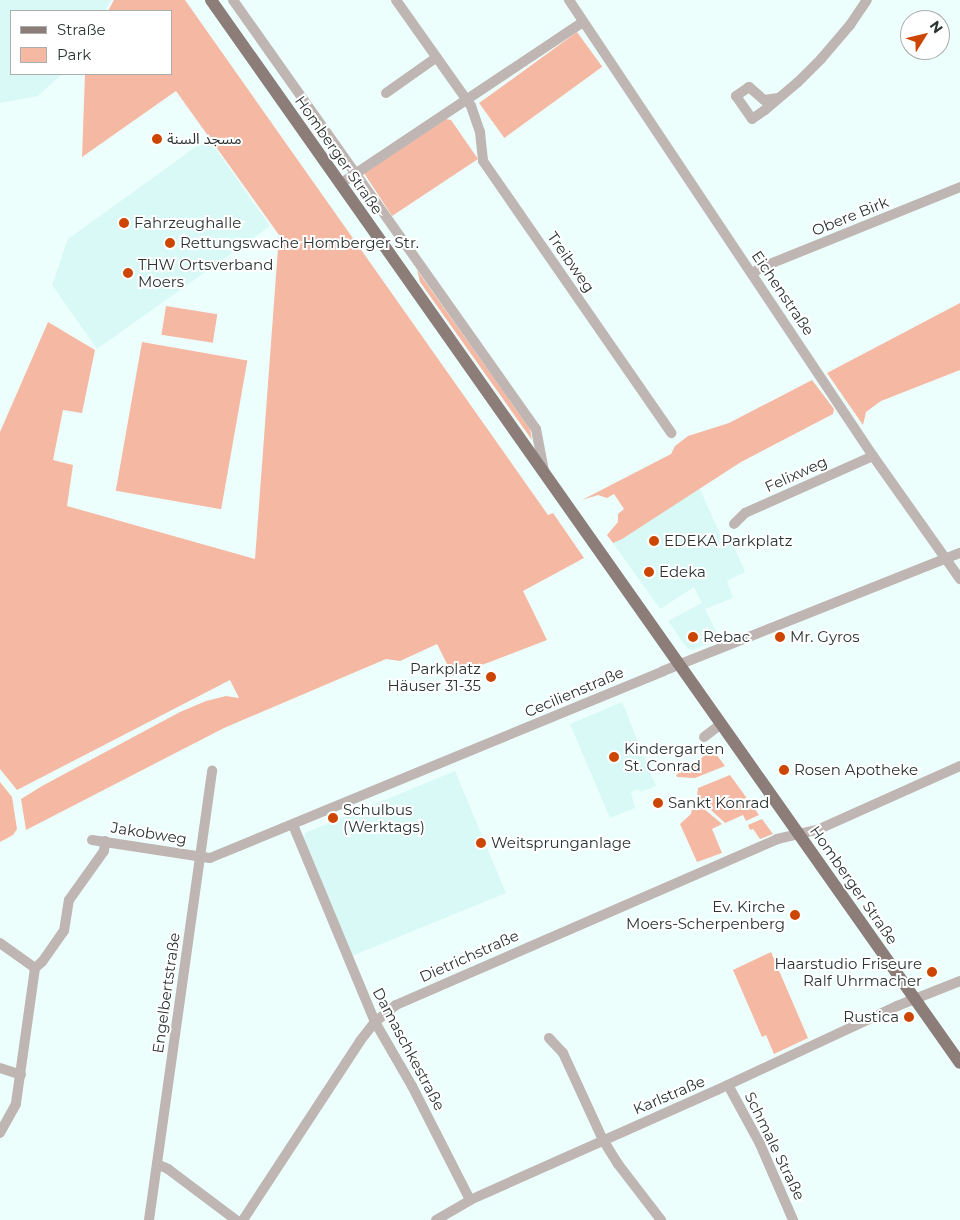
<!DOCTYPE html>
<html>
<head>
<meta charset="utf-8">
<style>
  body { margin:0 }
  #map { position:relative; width:960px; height:1220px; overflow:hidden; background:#edfffd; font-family:Montserrat,"Noto Sans Arabic",sans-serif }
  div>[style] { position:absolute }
  .built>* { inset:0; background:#d8f9f5 }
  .green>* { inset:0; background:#f5b8a2; transform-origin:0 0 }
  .minor>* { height:10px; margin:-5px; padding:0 5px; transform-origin:5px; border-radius:5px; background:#bfb6b3 }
  .major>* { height:12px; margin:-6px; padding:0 6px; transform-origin:6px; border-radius:6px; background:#8c7d78 }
  .dots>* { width:14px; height:14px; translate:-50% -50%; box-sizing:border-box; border:2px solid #fff; border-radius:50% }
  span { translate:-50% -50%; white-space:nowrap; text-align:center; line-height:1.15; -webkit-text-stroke:4px #fff; paint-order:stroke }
  .poi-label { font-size:15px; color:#2c3534 }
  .left { translate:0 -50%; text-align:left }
  .right { translate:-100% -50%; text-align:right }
  .street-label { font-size:15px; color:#2c3534 }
  .legend { position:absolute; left:10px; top:10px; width:162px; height:65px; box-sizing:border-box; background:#fff; border:1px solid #abaeae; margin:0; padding:6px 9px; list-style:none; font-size:15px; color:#2c3534 }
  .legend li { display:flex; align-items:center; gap:10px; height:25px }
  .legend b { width:25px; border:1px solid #abaeae }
  .north { position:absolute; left:900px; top:10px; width:50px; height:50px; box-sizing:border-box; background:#fff; border:1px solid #abaeae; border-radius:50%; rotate:54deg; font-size:14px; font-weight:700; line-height:20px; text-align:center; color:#2c3534 }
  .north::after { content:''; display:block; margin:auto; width:18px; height:22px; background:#cc4602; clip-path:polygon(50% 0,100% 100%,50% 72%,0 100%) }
</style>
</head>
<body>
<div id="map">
  <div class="built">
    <div style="clip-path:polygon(0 0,111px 0,105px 11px,11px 11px,11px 74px,62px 74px,38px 96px,0 103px)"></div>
    <div style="clip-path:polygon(208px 138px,270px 226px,97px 349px,52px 285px,68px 239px)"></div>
    <div style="clip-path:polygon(699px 487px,723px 541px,730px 537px,745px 572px,727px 581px,733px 598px,705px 609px,720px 639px,692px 650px,687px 648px,668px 621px,702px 603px,694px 587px,660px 609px,613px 543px)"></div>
    <div style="clip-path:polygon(622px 702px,656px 786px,640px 792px,639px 789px,631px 792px,635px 808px,610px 818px,570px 724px)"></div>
    <div style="clip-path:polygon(455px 771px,506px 893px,352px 956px,304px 840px,305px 833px)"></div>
  </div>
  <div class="green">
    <div style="clip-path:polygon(114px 0,185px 0,548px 515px,553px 513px,584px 558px,523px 591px,547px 640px,453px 676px,437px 644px,400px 661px,386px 659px,224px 728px,26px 830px,21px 799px,42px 786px,180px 712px,206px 701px,226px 696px,239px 698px,230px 680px,17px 790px,0 769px,0 432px,48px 322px,95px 350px,82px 413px,63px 410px,53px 460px,73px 465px,67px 506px,255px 559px,279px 235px,176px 91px,82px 157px,85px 74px,171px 74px,171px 11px,108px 11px)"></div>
    <div style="left:577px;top:32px;width:43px;height:121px;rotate:54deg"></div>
    <div style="clip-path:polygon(446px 119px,451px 120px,478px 159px,392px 216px,364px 173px)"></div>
    <div style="clip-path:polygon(417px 270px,530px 429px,532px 440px,420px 282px)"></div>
    <div style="clip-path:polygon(960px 303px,960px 370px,881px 401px,866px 412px,863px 425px,827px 373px)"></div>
    <div style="left:166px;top:306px;width:52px;height:29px;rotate:9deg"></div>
    <div style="left:142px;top:342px;width:107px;height:151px;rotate:10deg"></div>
    <div style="clip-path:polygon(812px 380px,834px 409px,833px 414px,741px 462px,622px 539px,613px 543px,607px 535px,618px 522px,618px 514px,624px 509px,614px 494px,607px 498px,598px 495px,582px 500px,671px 454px,675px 446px,688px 436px,729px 423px)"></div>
    <div style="clip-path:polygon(713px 750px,725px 766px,695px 778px,677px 777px,676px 775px)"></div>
    <div style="clip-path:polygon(730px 775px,759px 815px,746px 821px,743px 815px,725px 823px,697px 797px,698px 788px)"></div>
    <div style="clip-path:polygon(0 782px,12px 797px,17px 829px,13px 835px,0 842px)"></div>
    <div style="clip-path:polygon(697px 803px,722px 824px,712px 829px,722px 853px,697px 862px,680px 824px,691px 814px,692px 808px)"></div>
    <div style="clip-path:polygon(762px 819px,773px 834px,760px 839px,753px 829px,750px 830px,748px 825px)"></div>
    <div style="clip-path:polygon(771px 952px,808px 1038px,774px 1054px,766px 1035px,762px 1037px,733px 970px)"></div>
  </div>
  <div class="minor">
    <div style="left:233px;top:0;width:525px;rotate:54.77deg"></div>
    <div style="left:536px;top:429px;width:43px;rotate:79.2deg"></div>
    <div style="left:396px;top:0;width:130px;rotate:54.7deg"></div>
    <div style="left:471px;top:106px;width:28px;rotate:71deg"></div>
    <div style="left:480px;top:132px;width:29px;rotate:84deg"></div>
    <div style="left:483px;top:161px;width:331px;rotate:55.3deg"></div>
    <div style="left:569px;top:0;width:548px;rotate:56.31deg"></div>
    <div style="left:873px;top:456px;width:151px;rotate:54.7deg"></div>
    <div style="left:386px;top:93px;width:62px;rotate:-35.2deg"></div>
    <div style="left:778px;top:98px;width:14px;rotate:172deg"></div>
    <div style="left:764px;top:100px;width:20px;rotate:-139deg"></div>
    <div style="left:749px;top:87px;width:16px;rotate:145deg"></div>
    <div style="left:736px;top:96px;width:28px;rotate:55deg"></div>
    <div style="left:752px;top:119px;width:16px;rotate:-35deg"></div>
    <div style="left:765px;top:110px;width:43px;rotate:-40.3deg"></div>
    <div style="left:798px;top:82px;width:33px;rotate:-45deg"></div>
    <div style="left:821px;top:59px;width:45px;rotate:-49.5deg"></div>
    <div style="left:850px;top:25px;width:30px;rotate:-56deg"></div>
    <div style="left:340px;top:184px;width:292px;rotate:-33.7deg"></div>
    <div style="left:752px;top:274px;width:10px;rotate:-37deg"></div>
    <div style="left:760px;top:268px;width:216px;rotate:-22deg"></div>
    <div style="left:734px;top:524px;width:16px;rotate:-45deg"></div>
    <div style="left:745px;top:513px;width:140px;rotate:-24deg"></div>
    <div style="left:704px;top:737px;width:21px;rotate:-37deg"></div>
    <div style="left:293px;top:825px;width:213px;rotate:67.4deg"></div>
    <div style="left:375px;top:1022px;width:74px;rotate:60deg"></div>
    <div style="left:412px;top:1086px;width:128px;rotate:63deg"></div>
    <div style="left:92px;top:840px;width:119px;rotate:8.7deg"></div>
    <div style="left:210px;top:858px;width:490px;rotate:-22.4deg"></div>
    <div style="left:663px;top:671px;width:320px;rotate:-21.7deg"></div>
    <div style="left:0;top:943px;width:43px;rotate:35.5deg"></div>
    <div style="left:35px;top:968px;width:137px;rotate:98deg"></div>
    <div style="left:16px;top:1104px;width:33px;rotate:119deg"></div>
    <div style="left:35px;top:968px;width:9px;rotate:-41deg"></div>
    <div style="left:42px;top:962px;width:38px;rotate:-55deg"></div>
    <div style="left:64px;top:931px;width:31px;rotate:-81deg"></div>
    <div style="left:69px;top:900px;width:60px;rotate:-54.5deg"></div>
    <div style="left:104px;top:851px;width:10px;rotate:-84deg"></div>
    <div style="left:549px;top:1038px;width:21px;rotate:47deg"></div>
    <div style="left:563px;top:1053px;width:96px;rotate:65.3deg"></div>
    <div style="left:603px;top:1140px;width:28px;rotate:58deg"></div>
    <div style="left:618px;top:1164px;width:71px;rotate:52.5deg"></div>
    <div style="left:0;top:1068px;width:22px;rotate:18deg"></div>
    <div style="left:728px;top:1085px;width:67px;rotate:61.5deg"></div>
    <div style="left:760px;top:1144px;width:83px;rotate:66.5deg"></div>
    <div style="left:157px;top:1164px;width:12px;rotate:24deg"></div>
    <div style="left:168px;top:1169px;width:85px;rotate:36.9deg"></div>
    <div style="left:149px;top:1220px;width:454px;rotate:-82deg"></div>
    <div style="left:243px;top:1220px;width:214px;rotate:-56.8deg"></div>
    <div style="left:360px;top:1041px;width:24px;rotate:-52deg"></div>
    <div style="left:375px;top:1022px;width:27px;rotate:-39deg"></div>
    <div style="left:396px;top:1005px;width:416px;rotate:-23.5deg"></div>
    <div style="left:777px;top:839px;width:41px;rotate:-12.7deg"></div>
    <div style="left:817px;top:830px;width:157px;rotate:-24.1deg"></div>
    <div style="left:436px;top:1220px;width:39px;rotate:-30deg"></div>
    <div style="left:470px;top:1200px;width:270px;rotate:-24deg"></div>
    <div style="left:717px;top:1090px;width:199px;rotate:-25deg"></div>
    <div style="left:897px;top:1006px;width:68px;rotate:-21.6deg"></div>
  </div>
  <div class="major">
    <div style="left:211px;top:0;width:1300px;rotate:54.83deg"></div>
  </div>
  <div class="dots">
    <div style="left:157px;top:139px;background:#cc4602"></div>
    <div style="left:124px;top:223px;background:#cc4602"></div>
    <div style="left:170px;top:243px;background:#cc4602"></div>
    <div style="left:128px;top:273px;background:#cc4602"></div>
    <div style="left:654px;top:541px;background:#cc4602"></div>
    <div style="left:649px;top:572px;background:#cc4602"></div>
    <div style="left:693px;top:637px;background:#cc4602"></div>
    <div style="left:780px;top:637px;background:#cc4602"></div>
    <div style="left:491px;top:677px;background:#cc4602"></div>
    <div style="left:614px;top:757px;background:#cc4602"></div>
    <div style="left:784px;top:770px;background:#cc4602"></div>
    <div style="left:658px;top:803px;background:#cc4602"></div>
    <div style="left:333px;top:818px;background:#cc4602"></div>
    <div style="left:481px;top:843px;background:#cc4602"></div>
    <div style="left:795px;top:915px;background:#cc4602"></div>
    <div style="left:932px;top:972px;background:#cc4602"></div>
    <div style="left:909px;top:1017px;background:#cc4602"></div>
  </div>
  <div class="poi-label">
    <span class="left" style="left:167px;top:139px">مسجد السنة</span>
    <span class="left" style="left:134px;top:223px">Fahrzeughalle</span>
    <span class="left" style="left:180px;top:243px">Rettungswache Homberger Str.</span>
    <span class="left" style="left:138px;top:273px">THW Ortsverband<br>Moers</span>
    <span class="left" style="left:664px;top:541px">EDEKA Parkplatz</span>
    <span class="left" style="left:659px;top:572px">Edeka</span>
    <span class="left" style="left:703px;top:637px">Rebac</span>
    <span class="left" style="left:790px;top:637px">Mr. Gyros</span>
    <span class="right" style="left:481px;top:677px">Parkplatz<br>Häuser 31-35</span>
    <span class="left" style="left:624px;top:757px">Kindergarten<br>St. Conrad</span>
    <span class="left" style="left:794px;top:770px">Rosen Apotheke</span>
    <span class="left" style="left:668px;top:803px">Sankt Konrad</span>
    <span class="left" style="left:343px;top:818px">Schulbus<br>(Werktags)</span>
    <span class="left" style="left:491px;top:843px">Weitsprunganlage</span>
    <span class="right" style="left:785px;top:915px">Ev. Kirche<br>Moers-Scherpenberg</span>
    <span class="right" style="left:922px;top:972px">Haarstudio Friseure<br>Ralf Uhrmacher</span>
    <span class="right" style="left:899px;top:1017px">Rustica</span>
  </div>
  <div class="street-label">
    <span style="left:339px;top:155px;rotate:55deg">Homberger Straße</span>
    <span style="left:850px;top:216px;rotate:-22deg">Obere Birk</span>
    <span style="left:571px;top:262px;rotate:55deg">Treibweg</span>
    <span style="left:783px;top:293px;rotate:56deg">Eichenstraße</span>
    <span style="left:796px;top:474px;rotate:-24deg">Felixweg</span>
    <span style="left:574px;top:692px;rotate:-23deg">Cecilienstraße</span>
    <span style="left:149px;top:833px;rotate:9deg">Jakobweg</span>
    <span style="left:854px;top:885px;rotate:55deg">Homberger Straße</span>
    <span style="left:469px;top:956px;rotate:-24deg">Dietrichstraße</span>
    <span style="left:166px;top:993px;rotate:-82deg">Engelbertstraße</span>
    <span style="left:409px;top:1049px;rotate:62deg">Damaschkestraße</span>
    <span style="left:669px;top:1095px;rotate:-23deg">Karlstraße</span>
    <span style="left:775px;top:1146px;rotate:64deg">Schmale Straße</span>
  </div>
  <ul class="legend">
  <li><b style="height:6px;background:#8c7d78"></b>Straße</li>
  <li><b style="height:14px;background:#f5b8a2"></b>Park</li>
  </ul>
  <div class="north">N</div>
</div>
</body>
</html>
